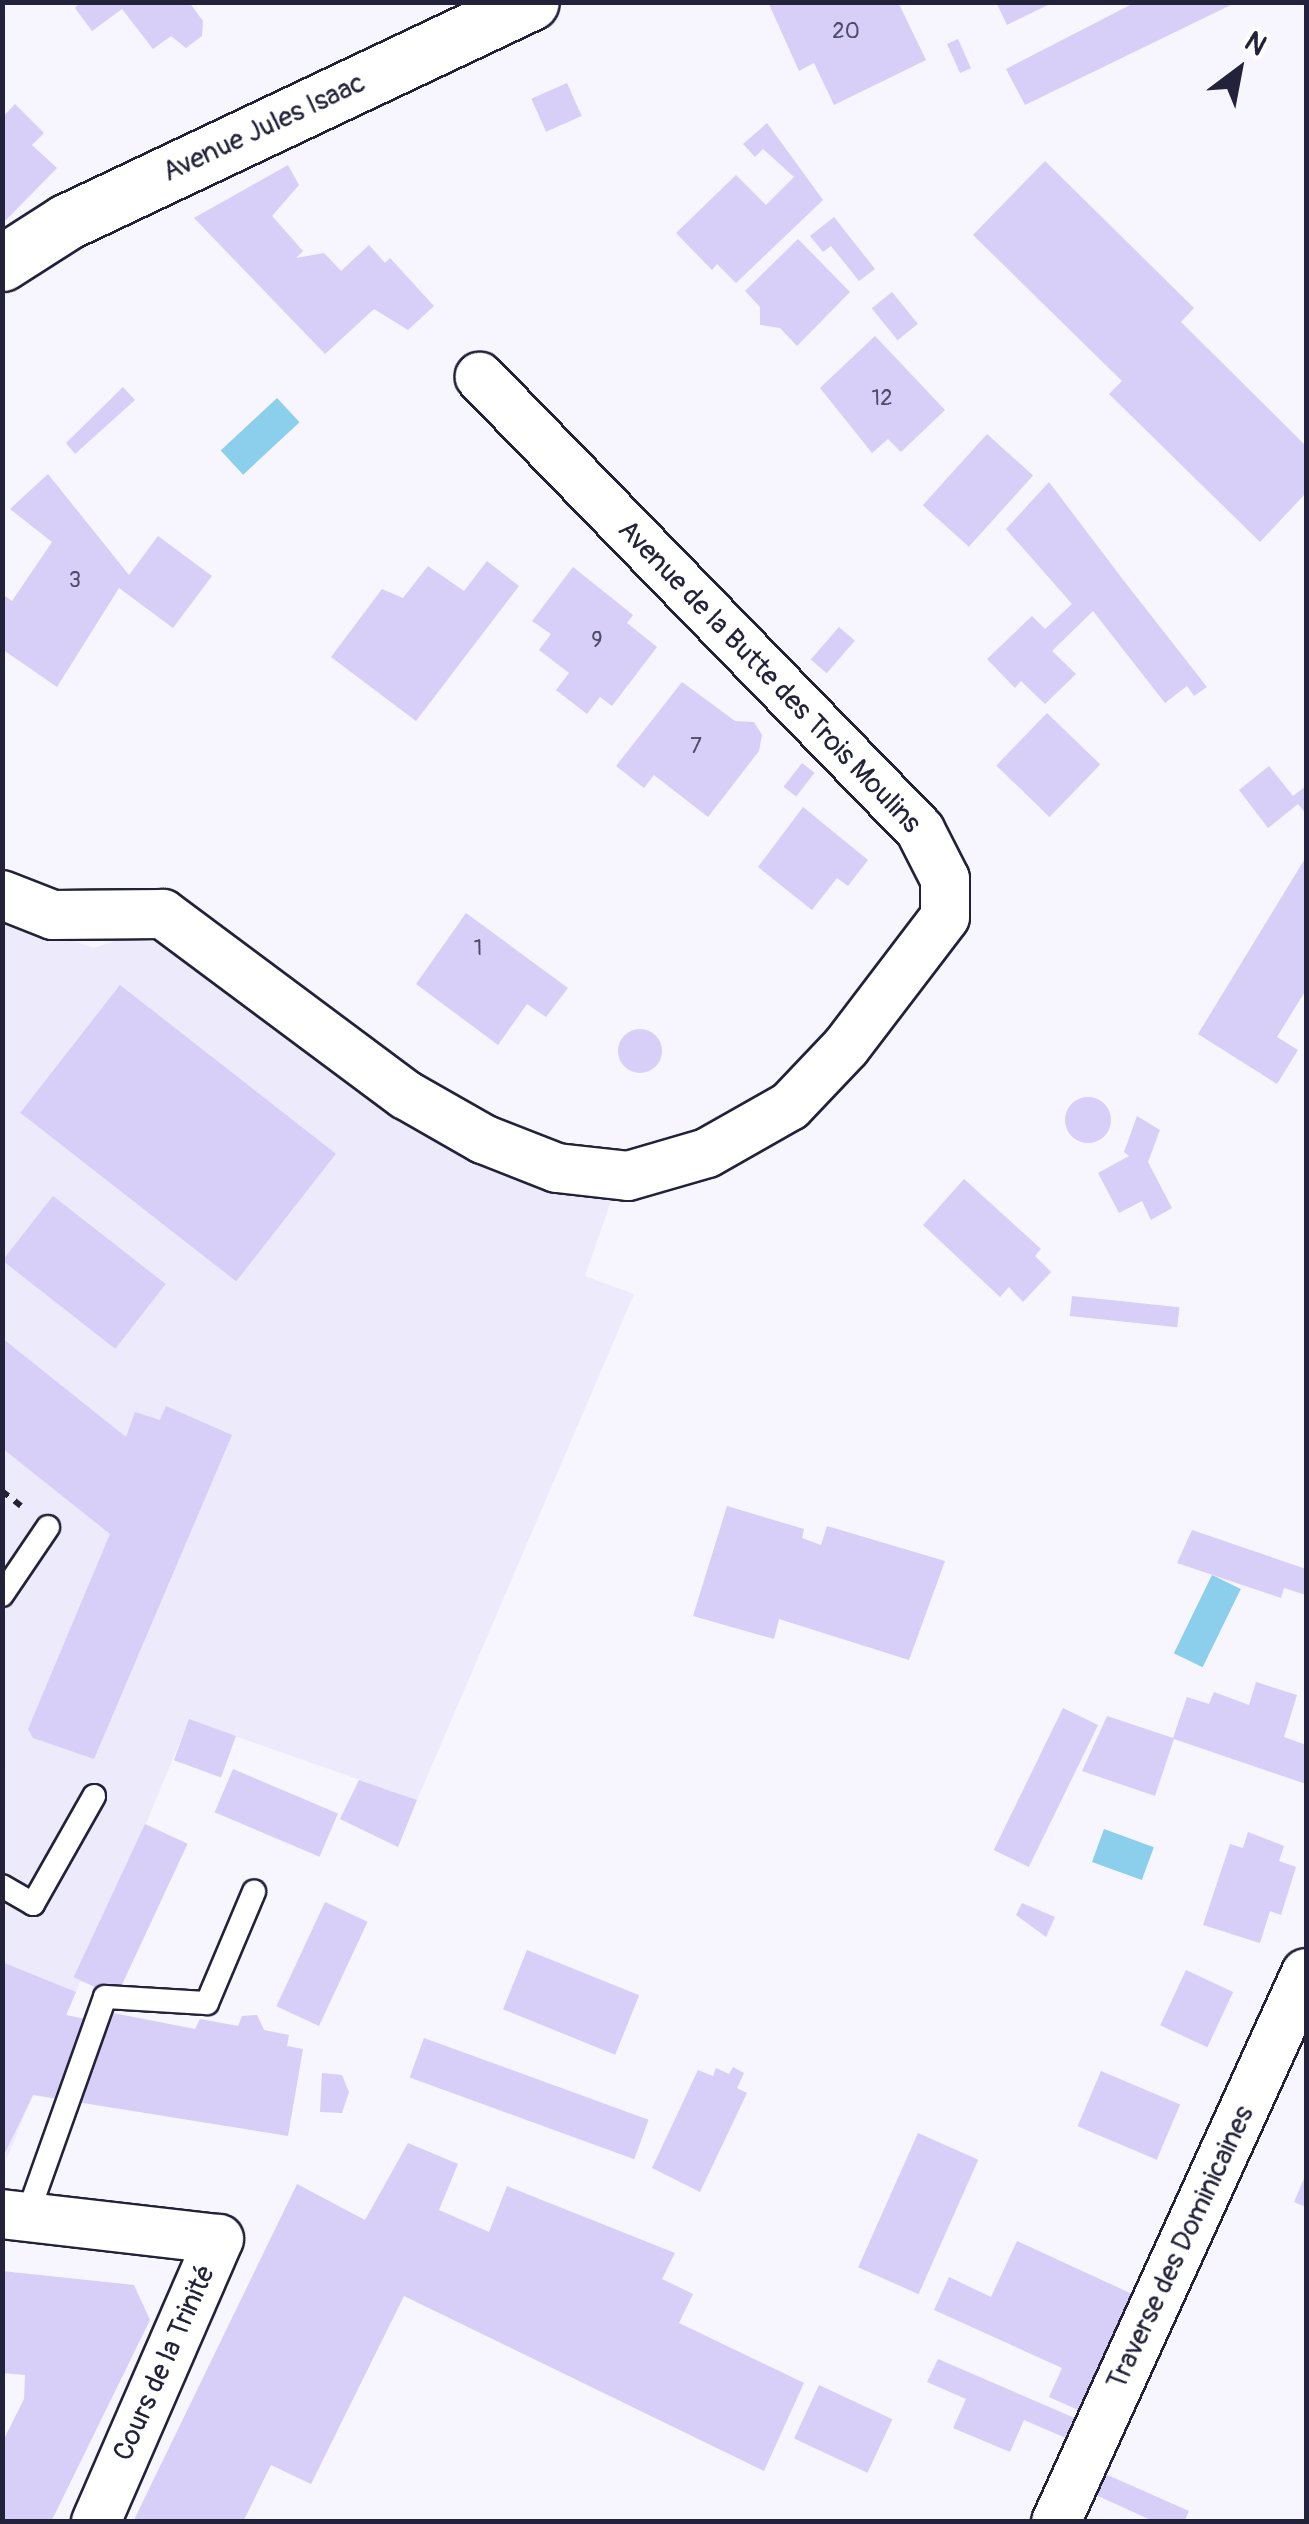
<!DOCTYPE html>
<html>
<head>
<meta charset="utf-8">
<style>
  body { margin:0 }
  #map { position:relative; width:1309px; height:2524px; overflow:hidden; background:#f7f5fd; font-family:Pangolin,sans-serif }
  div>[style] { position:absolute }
  .built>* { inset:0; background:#edeafb }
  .water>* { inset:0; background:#8bcfed; transform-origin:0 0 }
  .building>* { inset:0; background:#d7cff7; transform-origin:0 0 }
  .round { border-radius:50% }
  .path>* { height:6px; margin-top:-3px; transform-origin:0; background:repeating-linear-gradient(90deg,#22223b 0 8px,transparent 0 16px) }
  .roads { filter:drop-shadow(2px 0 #22223b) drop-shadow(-2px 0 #22223b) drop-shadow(0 2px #22223b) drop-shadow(0 -2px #22223b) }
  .service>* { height:22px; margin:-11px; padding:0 11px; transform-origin:11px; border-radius:11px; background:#fff }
  .minor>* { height:48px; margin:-24px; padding:0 24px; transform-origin:24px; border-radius:24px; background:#fff }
  .secondary>* { height:55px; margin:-27.5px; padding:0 27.5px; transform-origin:27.5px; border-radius:27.5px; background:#fff }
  span { translate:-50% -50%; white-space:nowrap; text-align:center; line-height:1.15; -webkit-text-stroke:8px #fff; paint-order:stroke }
  .number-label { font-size:22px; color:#4f4d6a }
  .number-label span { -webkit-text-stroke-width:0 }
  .street-label { font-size:28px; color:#22223b }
  .frame { position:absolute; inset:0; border:5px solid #22223b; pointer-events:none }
  .north { position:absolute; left:1189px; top:20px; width:100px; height:100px; -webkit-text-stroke:8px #fff; paint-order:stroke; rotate:32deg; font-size:28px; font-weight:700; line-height:40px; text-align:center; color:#22223b }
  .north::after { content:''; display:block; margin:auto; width:35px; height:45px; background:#22223b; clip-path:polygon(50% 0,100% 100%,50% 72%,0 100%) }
</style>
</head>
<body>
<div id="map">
  <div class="built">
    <div style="clip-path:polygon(3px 916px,94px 948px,148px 930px,411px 1127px,528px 1182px,612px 1198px,585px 1276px,634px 1294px,417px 1800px,189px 1720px,6px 2160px)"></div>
  </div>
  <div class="water">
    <div style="left:277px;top:398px;width:33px;height:77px;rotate:47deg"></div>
    <div style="left:1212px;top:1575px;width:32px;height:87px;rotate:26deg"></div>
    <div style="left:1104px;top:1829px;width:53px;height:35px;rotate:20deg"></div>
  </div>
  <div class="building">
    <div style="clip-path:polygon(80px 2px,189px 2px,203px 21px,202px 36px,186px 48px,171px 36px,153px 49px,122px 9px,92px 31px,75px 8px)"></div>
    <div style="clip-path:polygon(768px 2px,898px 2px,926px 60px,834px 105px,814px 63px,799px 71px)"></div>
    <div style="clip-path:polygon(996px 2px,1054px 2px,1007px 25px)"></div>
    <div style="clip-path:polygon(1136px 2px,1237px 2px,1025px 105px,1006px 69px)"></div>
    <div style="left:958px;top:39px;width:32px;height:12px;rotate:66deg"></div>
    <div style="left:567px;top:83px;width:36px;height:39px;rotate:66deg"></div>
    <div style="clip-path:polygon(15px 104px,44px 133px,32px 145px,57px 168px,2px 224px,2px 118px)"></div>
    <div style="clip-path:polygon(767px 123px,823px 200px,736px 283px,717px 264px,712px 270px,676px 233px,736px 175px,766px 205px,794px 177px,763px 149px,755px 157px,743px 144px)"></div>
    <div style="clip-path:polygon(1045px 161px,1194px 308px,1181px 322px,1306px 446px,1306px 493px,1260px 542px,1109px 394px,1122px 381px,973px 235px)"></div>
    <div style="clip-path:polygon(288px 165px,299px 185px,272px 216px,303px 251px,296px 258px,324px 253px,341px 271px,369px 245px,385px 263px,390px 258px,434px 306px,408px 330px,374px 309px,325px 354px,194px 218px)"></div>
    <div style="clip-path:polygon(834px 217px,875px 269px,859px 281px,831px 246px,823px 252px,810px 236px)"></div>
    <div style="clip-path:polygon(798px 239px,850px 292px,797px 346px,780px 328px,760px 325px,760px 307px,745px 291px)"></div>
    <div style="left:892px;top:292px;width:41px;height:26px;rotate:51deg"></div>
    <div style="clip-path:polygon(875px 336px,945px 410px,901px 452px,888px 439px,872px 453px,820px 388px)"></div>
    <div style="clip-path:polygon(123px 387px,135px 400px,75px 454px,66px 443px)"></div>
    <div style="left:987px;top:434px;width:62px;height:96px;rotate:42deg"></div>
    <div style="clip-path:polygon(48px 474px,129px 575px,158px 536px,212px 576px,173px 628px,119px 588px,57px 687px,2px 649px,2px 594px,12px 601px,52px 542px,10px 509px)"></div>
    <div style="clip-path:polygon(1049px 482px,1124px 581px,1207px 687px,1194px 696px,1187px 686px,1165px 703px,1093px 611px,1052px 651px,1076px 674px,1045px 704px,1021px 681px,1015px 688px,987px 659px,1032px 616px,1045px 629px,1072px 604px,1006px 529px)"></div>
    <div style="clip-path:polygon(487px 561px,519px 586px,416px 721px,331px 657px,382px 589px,403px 598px,428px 566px,464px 591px)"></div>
    <div style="clip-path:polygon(573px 567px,633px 615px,627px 623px,657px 647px,612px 706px,600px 697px,587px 714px,556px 690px,569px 673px,539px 650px,551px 634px,532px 621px)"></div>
    <div style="left:839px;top:627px;width:21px;height:43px;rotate:41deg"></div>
    <div style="clip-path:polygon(682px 682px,735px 721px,754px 722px,762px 735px,759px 751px,708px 817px,654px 775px,644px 788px,616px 766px)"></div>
    <div style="left:1047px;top:713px;width:74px;height:73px;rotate:44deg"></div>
    <div style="left:802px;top:763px;width:16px;height:30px;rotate:38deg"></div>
    <div style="clip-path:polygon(1269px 766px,1293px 796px,1306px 786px,1306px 814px,1298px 804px,1268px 828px,1239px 790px)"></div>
    <div style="clip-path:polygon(803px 807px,868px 860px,848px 886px,837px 878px,812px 910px,758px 867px)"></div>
    <div style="clip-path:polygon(1306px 857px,1306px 990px,1277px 1037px,1298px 1050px,1277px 1084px,1198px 1034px)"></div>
    <div style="clip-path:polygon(466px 913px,568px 988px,546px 1017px,527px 1004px,498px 1045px,416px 984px)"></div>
    <div style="left:120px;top:985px;width:274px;height:162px;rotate:38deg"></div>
    <div class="round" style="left:618px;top:1029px;width:44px;height:44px"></div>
    <div class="round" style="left:1065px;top:1097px;width:46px;height:46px"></div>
    <div style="clip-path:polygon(1137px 1116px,1160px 1130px,1148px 1162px,1172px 1208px,1151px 1220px,1142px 1201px,1119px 1213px,1098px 1173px,1129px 1156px,1124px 1152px)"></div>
    <div style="clip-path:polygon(964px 1179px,1041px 1249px,1035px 1256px,1051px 1272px,1023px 1302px,1009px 1287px,1000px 1297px,923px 1225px)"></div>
    <div style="left:53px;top:1196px;width:143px;height:82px;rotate:38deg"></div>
    <div style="left:1072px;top:1296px;width:108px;height:20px;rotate:6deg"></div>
    <div style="clip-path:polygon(2px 1338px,126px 1437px,135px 1412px,160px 1420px,166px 1406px,232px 1435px,94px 1759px,33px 1738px,28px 1729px,110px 1534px,2px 1448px)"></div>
    <div style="clip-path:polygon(727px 1506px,804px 1529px,802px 1538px,821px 1545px,827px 1526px,945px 1561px,909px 1660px,779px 1619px,774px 1639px,693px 1616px)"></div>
    <div style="clip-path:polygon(1192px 1530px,1306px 1569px,1306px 1595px,1284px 1588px,1281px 1598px,1177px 1563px)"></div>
    <div style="clip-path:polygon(1256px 1682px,1297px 1695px,1284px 1737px,1306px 1745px,1306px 1784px,1174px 1739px,1155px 1796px,1082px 1771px,1107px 1716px,1173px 1738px,1187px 1697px,1209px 1704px,1214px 1692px,1249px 1705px)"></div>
    <div style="left:1063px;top:1708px;width:39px;height:158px;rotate:26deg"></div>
    <div style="left:189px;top:1719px;width:50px;height:44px;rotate:20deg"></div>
    <div style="left:233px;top:1769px;width:114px;height:47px;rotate:23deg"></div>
    <div style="clip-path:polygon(359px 1780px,417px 1800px,398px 1847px,340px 1819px)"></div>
    <div style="left:145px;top:1824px;width:47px;height:169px;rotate:25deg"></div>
    <div style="clip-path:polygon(1248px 1832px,1284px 1846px,1279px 1861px,1296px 1867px,1281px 1915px,1270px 1911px,1260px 1943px,1203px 1925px,1230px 1844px,1243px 1848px)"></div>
    <div style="left:325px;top:1902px;width:47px;height:115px;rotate:25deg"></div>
    <div style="clip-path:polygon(1022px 1903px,1055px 1917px,1046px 1937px,1016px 1915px)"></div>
    <div style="left:527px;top:1950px;width:121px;height:64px;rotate:22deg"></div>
    <div style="clip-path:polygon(2px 1962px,76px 1992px,66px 2015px,106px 2023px,108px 2012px,195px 2029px,200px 2019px,238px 2026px,242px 2016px,257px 2015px,264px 2030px,289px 2035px,287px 2046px,303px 2049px,288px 2136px,33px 2095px,2px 2159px)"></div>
    <div style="left:1186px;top:1970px;width:52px;height:61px;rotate:25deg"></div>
    <div style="left:424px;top:2038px;width:239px;height:42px;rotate:20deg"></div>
    <div style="clip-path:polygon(733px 2067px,744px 2073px,737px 2088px,747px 2093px,700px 2192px,652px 2168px,698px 2070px,713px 2076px,716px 2068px,729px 2074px)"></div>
    <div style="left:1101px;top:2071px;width:86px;height:60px;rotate:23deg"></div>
    <div style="clip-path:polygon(322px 2073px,342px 2075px,349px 2092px,342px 2113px,320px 2112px)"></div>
    <div style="left:918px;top:2133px;width:66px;height:147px;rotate:24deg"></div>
    <div style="clip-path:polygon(408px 2143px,458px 2164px,439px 2210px,489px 2232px,507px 2186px,675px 2253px,662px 2279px,693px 2294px,679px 2323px,804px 2383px,764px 2471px,404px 2296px,311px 2484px,271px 2465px,243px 2522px,133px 2522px,297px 2184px,365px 2220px)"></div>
    <div style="clip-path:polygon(1306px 2174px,1306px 2207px,1294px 2202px)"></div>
    <div style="clip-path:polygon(1017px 2241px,1141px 2298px,1087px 2414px,1049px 2397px,1062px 2368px,934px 2310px,949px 2277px,991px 2297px)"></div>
    <div style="clip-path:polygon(2px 2271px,134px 2285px,150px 2320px,51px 2522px,2px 2522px,2px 2443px,24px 2399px,25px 2375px,2px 2373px)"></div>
    <div style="clip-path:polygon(938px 2359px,1084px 2422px,1075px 2442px,1024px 2420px,1010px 2452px,953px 2428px,966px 2399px,927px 2382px)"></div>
    <div style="left:819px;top:2385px;width:81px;height:59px;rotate:25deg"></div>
    <div style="clip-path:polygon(1094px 2469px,1189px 2511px,1184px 2522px,1155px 2522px,1085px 2490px)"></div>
  </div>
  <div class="path">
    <div style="left:2px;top:1491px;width:24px;rotate:38deg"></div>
  </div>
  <div class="roads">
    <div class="service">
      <div style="left:2px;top:1595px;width:82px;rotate:-55.9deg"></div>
      <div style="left:2px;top:1886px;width:36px;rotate:30deg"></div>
      <div style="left:33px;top:1904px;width:124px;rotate:-60.5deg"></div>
      <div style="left:27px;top:2216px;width:232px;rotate:-70.4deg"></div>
      <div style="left:105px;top:1997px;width:102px;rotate:3.4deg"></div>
      <div style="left:207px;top:2003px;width:121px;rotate:-67.1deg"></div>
    </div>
    <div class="minor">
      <div style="left:2px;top:895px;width:55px;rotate:21.4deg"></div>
      <div style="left:53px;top:915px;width:110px;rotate:-0.5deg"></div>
      <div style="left:163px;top:914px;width:303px;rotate:36.7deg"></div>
      <div style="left:406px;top:1095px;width:89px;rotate:29.7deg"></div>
      <div style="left:483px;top:1139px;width:79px;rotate:21.4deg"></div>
      <div style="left:557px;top:1168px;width:71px;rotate:6.4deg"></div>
      <div style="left:628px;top:1176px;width:82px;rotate:-16.2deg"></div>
      <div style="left:707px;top:1153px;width:95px;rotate:-29.5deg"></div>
      <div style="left:790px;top:1106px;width:81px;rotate:-46.5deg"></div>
      <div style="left:846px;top:1047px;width:163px;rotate:-52.7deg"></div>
      <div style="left:945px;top:917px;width:38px;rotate:-90deg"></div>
      <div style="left:945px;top:879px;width:55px;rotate:-117deg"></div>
      <div style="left:920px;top:830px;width:632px;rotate:-134.17deg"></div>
      <div style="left:2px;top:2214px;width:218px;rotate:6.6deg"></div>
      <div style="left:219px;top:2239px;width:309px;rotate:113.5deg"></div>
      <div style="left:1056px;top:2522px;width:603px;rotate:-65.52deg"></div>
    </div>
    <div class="secondary">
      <div style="left:2px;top:263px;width:76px;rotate:-32.6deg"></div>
      <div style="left:66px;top:222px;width:514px;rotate:-25.32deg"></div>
    </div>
  </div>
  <div class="number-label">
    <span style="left:846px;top:32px">20</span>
    <span style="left:882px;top:399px">12</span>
    <span style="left:75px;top:581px">3</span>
    <span style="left:597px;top:641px">9</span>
    <span style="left:696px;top:747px">7</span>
    <span style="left:478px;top:949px">1</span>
  </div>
  <div class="street-label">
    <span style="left:264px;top:128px;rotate:-25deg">Avenue Jules Isaac</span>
    <span style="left:769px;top:677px;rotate:46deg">Avenue de la Butte des Trois Moulins</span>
    <span style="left:1181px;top:2248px;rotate:-65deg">Traverse des Dominicaines</span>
    <span style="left:165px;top:2363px;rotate:-66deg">Cours de la Trinité</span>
  </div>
  <div class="frame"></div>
  <div class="north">N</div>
</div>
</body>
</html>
